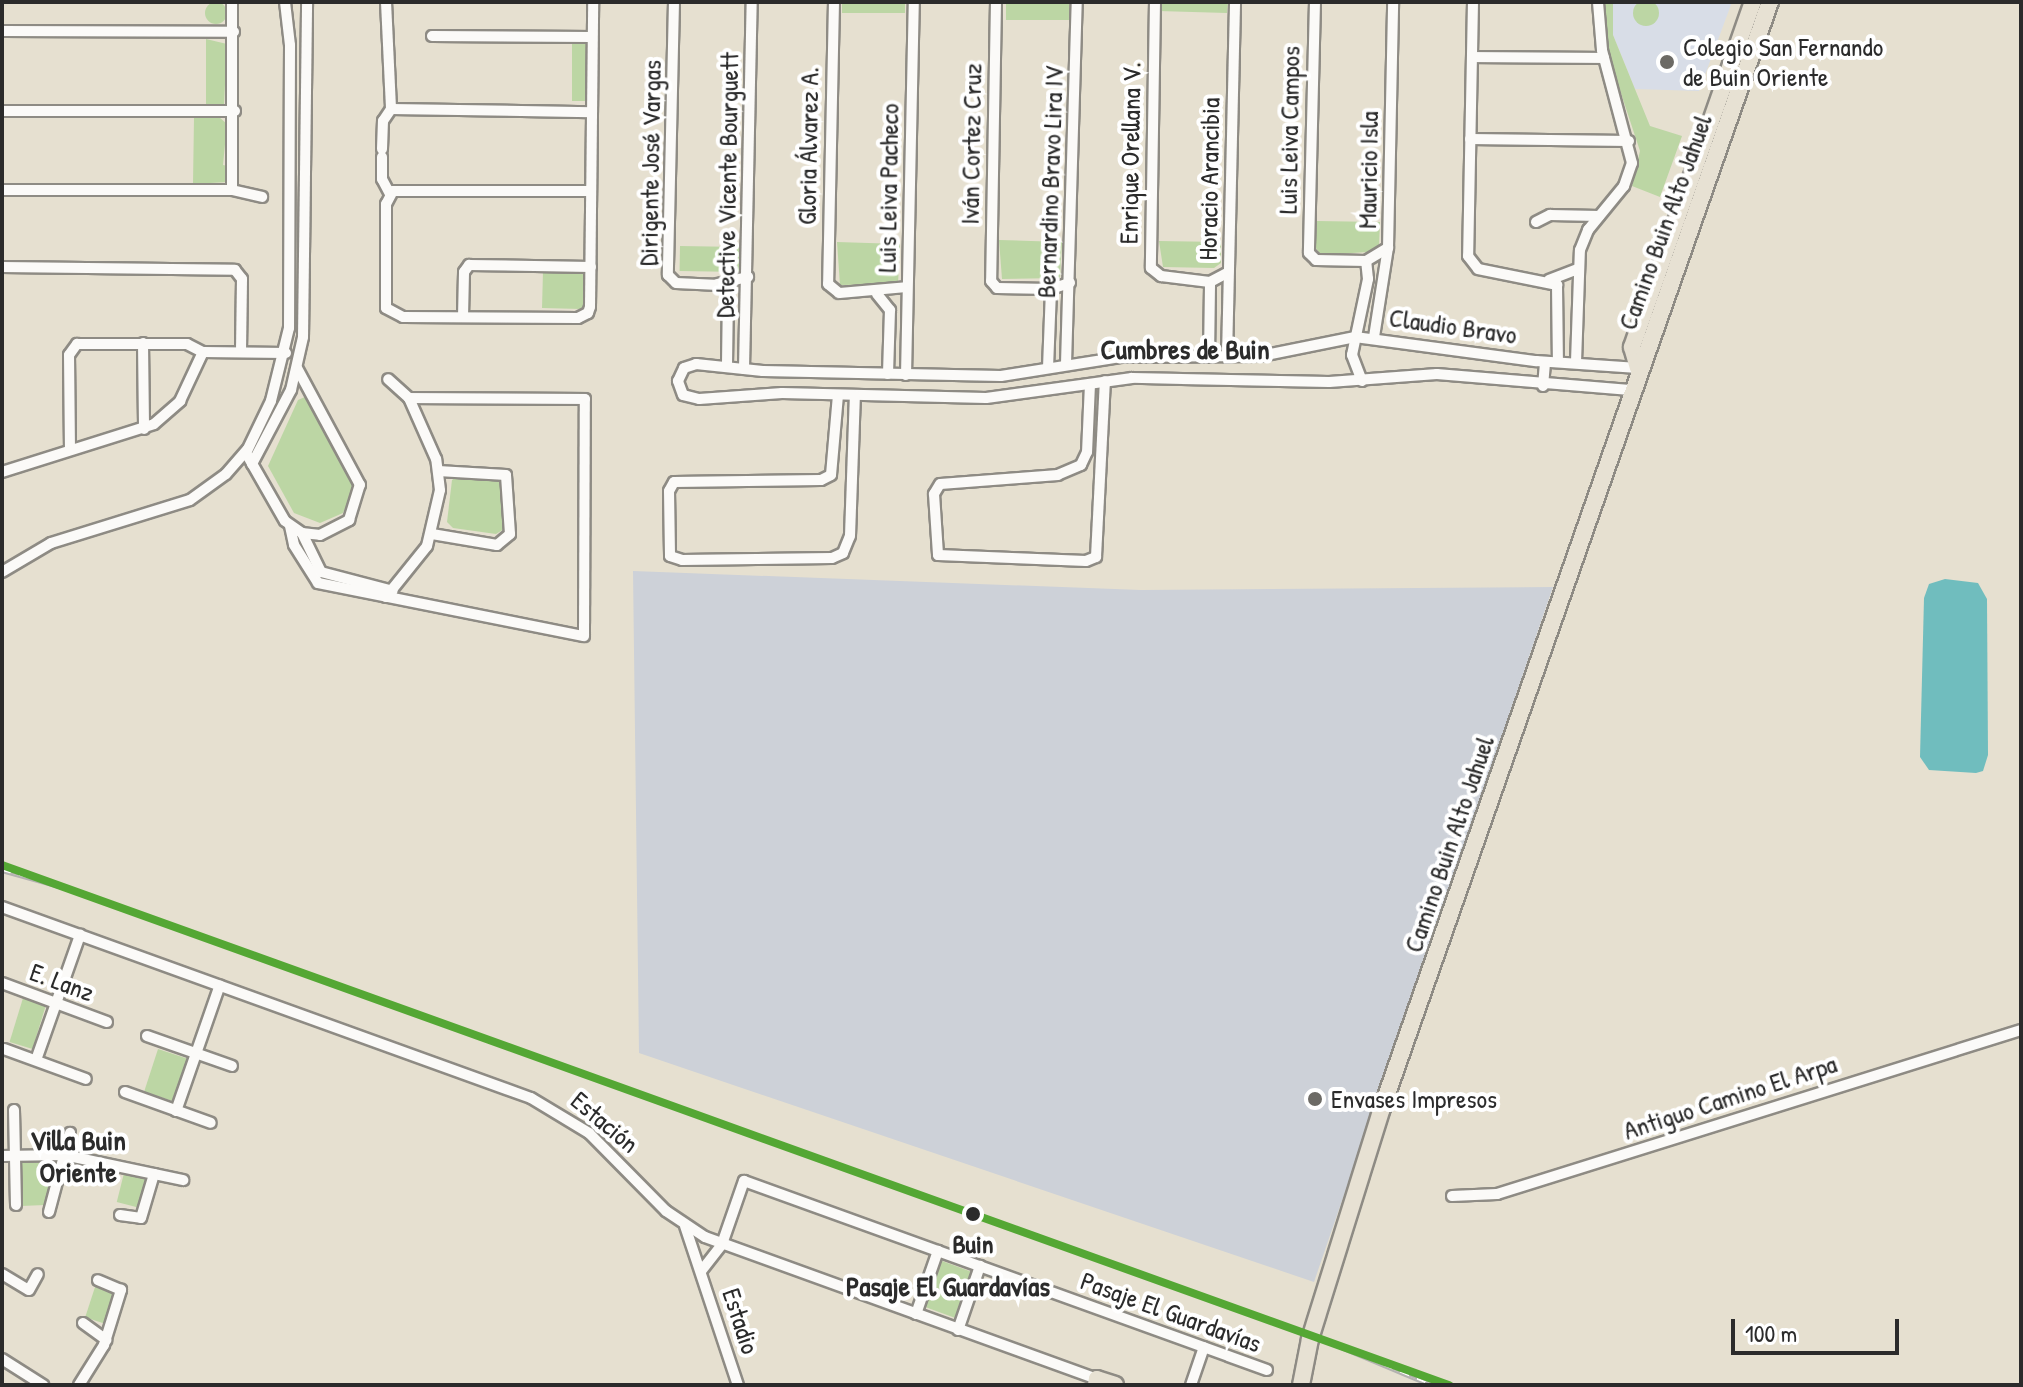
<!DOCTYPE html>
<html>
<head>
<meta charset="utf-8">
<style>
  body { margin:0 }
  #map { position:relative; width:2023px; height:1387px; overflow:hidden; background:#e6e0d0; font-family:"Patrick Hand",sans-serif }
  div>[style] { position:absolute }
  .built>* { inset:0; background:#d8dde7 }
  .industrial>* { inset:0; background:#cdd1d8 }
  .green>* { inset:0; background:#bcd6a4; transform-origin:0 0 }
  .round { border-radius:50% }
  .water>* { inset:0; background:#70bdbe }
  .roads { filter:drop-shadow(2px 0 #8e8b84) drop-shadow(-2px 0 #8e8b84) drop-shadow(0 2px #8e8b84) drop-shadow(0 -2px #8e8b84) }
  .minor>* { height:10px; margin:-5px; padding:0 5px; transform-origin:5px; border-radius:5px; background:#fbfaf8 }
  .primary>* { height:16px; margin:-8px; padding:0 8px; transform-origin:8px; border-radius:8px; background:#e7e1d3 }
  .rail>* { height:6px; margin-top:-3px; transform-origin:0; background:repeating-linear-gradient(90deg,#fff 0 9px,#b3b2b0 0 18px); box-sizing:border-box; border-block:2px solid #b3b2b0 }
  .rail-1>* { height:8px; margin:-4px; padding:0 4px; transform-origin:4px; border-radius:4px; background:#54a734 }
  .dots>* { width:22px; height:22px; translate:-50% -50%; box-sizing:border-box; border:4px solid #fff; border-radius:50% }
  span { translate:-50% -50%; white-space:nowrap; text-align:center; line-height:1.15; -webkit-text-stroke:8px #fff; paint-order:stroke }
  .poi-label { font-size:26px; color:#2b2b2b }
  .left { translate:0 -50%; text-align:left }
  .street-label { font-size:26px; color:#2b2b2b }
  .stop-label { font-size:26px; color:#2b2b2b; font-weight:700 }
  .neighbourhood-label { font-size:28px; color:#2b2b2b; font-weight:700 }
  .frame { position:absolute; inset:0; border:4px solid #2b2b2b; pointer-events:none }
  .scale { position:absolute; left:1731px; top:1319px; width:168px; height:36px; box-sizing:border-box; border:4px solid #2b2b2b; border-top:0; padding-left:10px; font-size:24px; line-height:28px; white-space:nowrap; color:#2b2b2b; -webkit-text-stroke:6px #fff; paint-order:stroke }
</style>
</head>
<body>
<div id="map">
  <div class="built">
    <div style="clip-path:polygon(1613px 2px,1732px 2px,1699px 91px,1635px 89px,1613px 35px)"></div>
  </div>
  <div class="industrial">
    <div style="clip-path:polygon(633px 571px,1141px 590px,1553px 587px,1314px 1282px,639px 1053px)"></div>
  </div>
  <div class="green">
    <div class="round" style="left:1633px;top:0;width:26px;height:26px"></div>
    <div class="round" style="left:205px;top:2px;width:22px;height:22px"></div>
    <div style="left:842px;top:2px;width:63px;height:11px"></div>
    <div style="left:1006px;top:2px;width:63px;height:18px"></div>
    <div style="clip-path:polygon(1158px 2px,1228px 2px,1227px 13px,1158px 11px)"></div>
    <div style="clip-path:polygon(1605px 2px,1613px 2px,1613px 35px,1650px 126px,1682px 136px,1660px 197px,1632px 186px,1640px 151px,1609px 57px)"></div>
    <div style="clip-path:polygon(206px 39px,227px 44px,224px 105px,206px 105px)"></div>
    <div style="left:572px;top:43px;width:15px;height:58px"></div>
    <div style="clip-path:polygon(194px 117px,219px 117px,227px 124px,223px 165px,228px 166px,228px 182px,193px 184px)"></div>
    <div style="clip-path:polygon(1317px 221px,1380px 222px,1379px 246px,1368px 252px,1321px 255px,1315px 247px)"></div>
    <div style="clip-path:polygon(999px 240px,1062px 242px,1060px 278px,1002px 279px)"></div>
    <div style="clip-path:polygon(1159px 241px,1221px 242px,1221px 263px,1214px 268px,1163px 267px)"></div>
    <div style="clip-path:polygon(837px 242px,900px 244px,898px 284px,840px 285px)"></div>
    <div style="left:680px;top:246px;width:61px;height:25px;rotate:1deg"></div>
    <div style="clip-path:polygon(543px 271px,587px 272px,586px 303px,581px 309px,542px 308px)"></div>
    <div style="clip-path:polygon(307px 396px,354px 487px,343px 513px,320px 523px,294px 513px,268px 466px,298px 400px)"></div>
    <div style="clip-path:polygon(458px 475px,502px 477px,504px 529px,496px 534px,453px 528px,447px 522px,452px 480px)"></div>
    <div style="left:23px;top:998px;width:24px;height:46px;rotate:17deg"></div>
    <div style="left:158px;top:1049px;width:32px;height:45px;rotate:18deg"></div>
    <div style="clip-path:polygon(20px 1162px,57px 1163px,45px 1205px,21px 1206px)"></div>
    <div style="left:124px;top:1173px;width:25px;height:30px;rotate:14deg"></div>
    <div style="left:942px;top:1261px;width:32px;height:49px;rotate:20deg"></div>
    <div style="left:96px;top:1284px;width:20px;height:35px;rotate:18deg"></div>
  </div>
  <div class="water">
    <div style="clip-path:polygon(1945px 579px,1978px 583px,1987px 599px,1988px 755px,1983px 771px,1976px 773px,1929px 770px,1920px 757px,1924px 598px,1929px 584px)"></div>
  </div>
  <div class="roads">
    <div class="minor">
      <div style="left:285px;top:2px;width:43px;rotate:83.4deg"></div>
      <div style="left:290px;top:45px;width:283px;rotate:90.2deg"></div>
      <div style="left:289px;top:328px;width:75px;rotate:103.9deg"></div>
      <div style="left:271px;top:401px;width:58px;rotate:115.7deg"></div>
      <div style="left:246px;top:453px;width:78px;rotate:60.2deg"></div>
      <div style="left:285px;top:521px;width:21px;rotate:35deg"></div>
      <div style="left:302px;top:533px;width:18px;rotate:6deg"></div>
      <div style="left:320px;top:535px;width:33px;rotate:-27deg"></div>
      <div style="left:349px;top:520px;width:37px;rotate:-73deg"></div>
      <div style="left:360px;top:485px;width:133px;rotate:-118.3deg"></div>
      <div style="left:386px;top:2px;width:107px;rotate:87.3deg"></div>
      <div style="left:674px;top:2px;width:273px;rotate:91.3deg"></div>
      <div style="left:668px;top:275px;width:11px;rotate:45deg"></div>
      <div style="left:676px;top:283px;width:43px;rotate:2.7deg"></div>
      <div style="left:719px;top:285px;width:12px;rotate:42deg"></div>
      <div style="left:728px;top:293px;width:74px;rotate:90.8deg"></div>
      <div style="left:834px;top:2px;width:282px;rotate:91.2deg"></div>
      <div style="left:828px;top:284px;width:14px;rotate:39deg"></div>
      <div style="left:839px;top:293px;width:68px;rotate:-5deg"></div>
      <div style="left:996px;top:2px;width:279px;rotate:91deg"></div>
      <div style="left:991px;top:281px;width:9px;rotate:49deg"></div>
      <div style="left:997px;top:288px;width:54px;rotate:1.1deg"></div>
      <div style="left:1051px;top:289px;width:20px;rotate:-18deg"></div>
      <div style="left:1155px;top:2px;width:266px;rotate:90.9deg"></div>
      <div style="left:1151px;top:268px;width:13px;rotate:39deg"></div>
      <div style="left:1161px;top:276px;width:49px;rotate:7deg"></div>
      <div style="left:1210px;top:282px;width:21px;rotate:-28deg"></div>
      <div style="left:1315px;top:2px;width:251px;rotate:91.4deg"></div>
      <div style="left:1309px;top:253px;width:10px;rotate:45deg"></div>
      <div style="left:1316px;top:260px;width:50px;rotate:1.1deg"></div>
      <div style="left:1366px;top:261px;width:26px;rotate:-31deg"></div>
      <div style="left:1473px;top:2px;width:254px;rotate:91.1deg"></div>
      <div style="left:1468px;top:256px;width:16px;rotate:52deg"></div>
      <div style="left:1478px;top:269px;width:81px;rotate:11.4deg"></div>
      <div style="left:1557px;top:285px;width:77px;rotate:89.3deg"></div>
      <div style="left:2px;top:31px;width:232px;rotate:0.2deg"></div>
      <div style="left:432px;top:36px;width:160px;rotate:0.4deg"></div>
      <div style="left:1472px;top:57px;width:132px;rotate:0.4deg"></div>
      <div style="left:391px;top:109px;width:201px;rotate:0.9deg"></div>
      <div style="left:2px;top:111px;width:233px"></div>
      <div style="left:1470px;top:139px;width:159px;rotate:0.7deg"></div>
      <div style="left:382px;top:149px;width:28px;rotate:-88deg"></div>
      <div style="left:383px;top:121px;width:14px;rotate:-56deg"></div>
      <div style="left:382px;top:157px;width:22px;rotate:90deg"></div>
      <div style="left:382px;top:179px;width:17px;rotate:62deg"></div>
      <div style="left:2px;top:190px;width:230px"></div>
      <div style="left:232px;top:190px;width:31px;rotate:13deg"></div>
      <div style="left:232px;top:190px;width:188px;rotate:-90deg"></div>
      <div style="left:591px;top:191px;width:198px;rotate:180deg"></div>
      <div style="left:393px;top:191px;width:15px;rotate:118deg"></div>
      <div style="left:386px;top:204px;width:104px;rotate:90deg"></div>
      <div style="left:386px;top:308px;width:19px;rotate:28deg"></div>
      <div style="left:403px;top:317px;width:175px;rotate:0.3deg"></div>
      <div style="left:578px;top:318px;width:11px;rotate:-27deg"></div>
      <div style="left:588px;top:313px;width:6px;rotate:-72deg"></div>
      <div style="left:590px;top:307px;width:305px;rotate:-89.4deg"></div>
      <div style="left:1536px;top:222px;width:16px;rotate:-27deg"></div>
      <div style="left:1550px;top:215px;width:49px;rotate:1.2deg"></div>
      <div style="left:2px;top:267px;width:233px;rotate:0.7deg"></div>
      <div style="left:235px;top:270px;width:11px;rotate:52deg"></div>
      <div style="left:242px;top:279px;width:73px;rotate:90.8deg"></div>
      <div style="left:1549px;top:280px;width:30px;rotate:-21deg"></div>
      <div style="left:717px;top:284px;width:32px;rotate:-13deg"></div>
      <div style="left:877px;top:294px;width:21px;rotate:51deg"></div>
      <div style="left:890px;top:310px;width:64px;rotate:91.8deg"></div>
      <div style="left:463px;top:317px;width:45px;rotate:-88.7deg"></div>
      <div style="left:464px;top:272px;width:9px;rotate:-54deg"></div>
      <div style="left:469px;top:265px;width:122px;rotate:0.9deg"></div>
      <div style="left:1374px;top:337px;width:90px;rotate:-81.1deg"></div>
      <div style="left:1388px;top:248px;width:246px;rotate:-88.8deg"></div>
      <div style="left:143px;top:343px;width:86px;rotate:89.3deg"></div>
      <div style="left:1209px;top:357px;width:75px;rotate:-89.2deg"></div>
      <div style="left:1227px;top:357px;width:355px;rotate:-88.7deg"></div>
      <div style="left:1576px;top:362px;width:112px;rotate:-88deg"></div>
      <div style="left:1580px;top:250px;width:22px;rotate:-68deg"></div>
      <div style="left:1588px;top:230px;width:57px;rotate:-50.7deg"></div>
      <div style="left:1624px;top:186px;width:24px;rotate:-71deg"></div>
      <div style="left:1632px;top:163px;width:117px;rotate:-104.9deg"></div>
      <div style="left:1602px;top:50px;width:48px;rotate:-94.8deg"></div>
      <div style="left:1066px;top:364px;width:362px;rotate:-88.3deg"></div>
      <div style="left:1048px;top:368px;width:79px;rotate:-87.8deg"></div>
      <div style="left:744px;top:369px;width:367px;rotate:-88.8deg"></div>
      <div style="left:906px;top:375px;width:373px;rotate:-88.8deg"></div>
      <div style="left:1362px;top:381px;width:28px;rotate:-111deg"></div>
      <div style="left:1352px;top:355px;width:78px;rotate:-78.1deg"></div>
      <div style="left:1368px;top:279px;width:18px;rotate:-96deg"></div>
      <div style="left:1090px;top:384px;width:68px;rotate:92.5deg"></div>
      <div style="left:1087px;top:452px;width:14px;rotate:115deg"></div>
      <div style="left:1081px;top:465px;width:25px;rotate:157deg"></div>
      <div style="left:1058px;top:475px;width:118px;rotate:175.6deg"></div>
      <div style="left:940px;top:484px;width:12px;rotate:121deg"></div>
      <div style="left:934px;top:494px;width:61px;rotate:86.2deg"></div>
      <div style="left:938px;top:555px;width:148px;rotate:2.3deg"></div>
      <div style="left:1086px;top:561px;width:11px;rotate:-22deg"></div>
      <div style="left:1096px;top:557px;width:176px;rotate:-87.1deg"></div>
      <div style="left:1543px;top:386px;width:24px;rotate:-85deg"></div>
      <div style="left:1630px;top:390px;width:194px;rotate:-175.3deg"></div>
      <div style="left:1437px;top:374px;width:108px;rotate:175.8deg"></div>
      <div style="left:1329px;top:382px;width:197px;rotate:-178.8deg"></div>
      <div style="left:1132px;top:378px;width:147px;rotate:172.2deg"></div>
      <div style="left:986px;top:398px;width:204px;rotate:-178.6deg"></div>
      <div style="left:782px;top:393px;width:83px;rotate:175.9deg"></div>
      <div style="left:699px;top:399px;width:16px;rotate:-166deg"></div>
      <div style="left:683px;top:395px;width:15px;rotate:-110deg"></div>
      <div style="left:678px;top:381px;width:14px;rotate:-65deg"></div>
      <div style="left:684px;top:368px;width:13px;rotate:-18deg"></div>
      <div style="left:696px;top:364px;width:67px;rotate:6deg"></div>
      <div style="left:763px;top:371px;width:238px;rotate:1.2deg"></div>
      <div style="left:1001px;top:376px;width:121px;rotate:-9deg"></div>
      <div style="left:1121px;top:357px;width:140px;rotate:-0.4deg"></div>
      <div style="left:1261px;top:356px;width:96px;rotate:-11.4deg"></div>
      <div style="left:1355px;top:337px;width:183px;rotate:7.6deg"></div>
      <div style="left:1536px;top:361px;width:102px;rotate:3.9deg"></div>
      <div style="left:838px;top:395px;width:80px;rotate:95deg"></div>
      <div style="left:831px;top:475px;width:11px;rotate:153deg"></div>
      <div style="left:821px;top:480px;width:147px;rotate:179.2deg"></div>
      <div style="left:674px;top:482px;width:10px;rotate:119deg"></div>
      <div style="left:669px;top:491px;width:65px;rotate:89.1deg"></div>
      <div style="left:670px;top:556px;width:13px;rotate:18deg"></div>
      <div style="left:682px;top:560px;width:150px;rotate:-0.8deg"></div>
      <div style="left:832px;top:558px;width:12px;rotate:-24deg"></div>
      <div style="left:843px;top:553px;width:18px;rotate:-68deg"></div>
      <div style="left:850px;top:536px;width:141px;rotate:-88deg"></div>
      <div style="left:70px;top:450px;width:95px;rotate:-90.6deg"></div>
      <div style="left:69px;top:355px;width:14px;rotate:-54deg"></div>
      <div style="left:77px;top:344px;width:110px"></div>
      <div style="left:187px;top:344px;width:18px;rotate:27deg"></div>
      <div style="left:203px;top:352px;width:83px;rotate:0.7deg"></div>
      <div style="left:252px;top:464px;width:84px;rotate:-62.2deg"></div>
      <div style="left:291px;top:390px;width:54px;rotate:-77.2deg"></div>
      <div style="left:303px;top:337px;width:335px;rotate:-89.3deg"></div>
      <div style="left:2px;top:472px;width:159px;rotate:-17.5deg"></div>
      <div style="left:154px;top:424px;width:35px;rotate:-41deg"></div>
      <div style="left:180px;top:401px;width:54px;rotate:-64.9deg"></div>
      <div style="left:290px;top:526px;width:19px;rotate:78deg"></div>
      <div style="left:294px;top:545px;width:45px;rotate:57.7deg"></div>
      <div style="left:318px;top:583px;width:271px;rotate:11.3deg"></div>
      <div style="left:584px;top:636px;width:237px;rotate:-89.8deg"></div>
      <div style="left:585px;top:399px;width:176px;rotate:-179.7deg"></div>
      <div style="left:302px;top:533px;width:43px;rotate:64deg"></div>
      <div style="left:321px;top:572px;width:74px;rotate:14.8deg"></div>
      <div style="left:432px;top:534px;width:66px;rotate:9.6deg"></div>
      <div style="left:497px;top:545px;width:17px;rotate:-40deg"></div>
      <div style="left:510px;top:534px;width:59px;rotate:-93.9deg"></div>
      <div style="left:506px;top:475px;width:68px;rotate:-176.6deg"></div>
      <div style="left:2px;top:572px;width:57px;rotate:-30.6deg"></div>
      <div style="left:51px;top:543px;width:145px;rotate:-17.2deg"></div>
      <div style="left:190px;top:500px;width:44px;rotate:-35.8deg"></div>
      <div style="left:226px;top:474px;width:32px;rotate:-49deg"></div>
      <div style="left:386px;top:597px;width:65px;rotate:-51.2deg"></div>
      <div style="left:427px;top:546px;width:57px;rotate:-76.9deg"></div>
      <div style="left:440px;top:490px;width:31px;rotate:-97deg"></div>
      <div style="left:436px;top:459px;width:67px;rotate:-113.9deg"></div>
      <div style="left:409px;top:398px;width:28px;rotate:-138deg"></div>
      <div style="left:2px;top:907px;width:562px;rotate:19.85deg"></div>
      <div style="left:531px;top:1098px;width:68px;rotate:31.1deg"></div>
      <div style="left:589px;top:1133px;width:110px;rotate:45.4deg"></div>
      <div style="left:666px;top:1211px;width:47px;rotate:33.7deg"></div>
      <div style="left:705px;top:1237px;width:417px;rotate:19.9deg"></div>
      <div style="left:2px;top:983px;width:112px;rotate:20.4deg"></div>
      <div style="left:147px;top:1036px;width:90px;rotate:19.4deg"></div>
      <div style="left:4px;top:1049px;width:87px;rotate:20.1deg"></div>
      <div style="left:36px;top:1060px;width:133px;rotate:-70.6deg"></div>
      <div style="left:125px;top:1092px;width:91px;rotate:19.8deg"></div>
      <div style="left:14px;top:1110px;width:95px;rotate:88.8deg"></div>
      <div style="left:176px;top:1111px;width:133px;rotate:-70.8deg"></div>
      <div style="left:2px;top:1156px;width:62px;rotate:-0.9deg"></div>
      <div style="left:64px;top:1155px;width:122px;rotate:11.9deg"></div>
      <div style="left:1452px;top:1196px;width:45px;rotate:-2.5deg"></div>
      <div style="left:1497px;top:1194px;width:549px;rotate:-17.38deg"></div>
      <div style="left:49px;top:1212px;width:82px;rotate:-75.1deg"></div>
      <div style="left:120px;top:1215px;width:21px;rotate:8deg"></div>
      <div style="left:141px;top:1218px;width:46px;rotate:-73.5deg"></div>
      <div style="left:685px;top:1226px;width:168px;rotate:71.6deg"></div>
      <div style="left:702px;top:1270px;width:33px;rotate:-52deg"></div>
      <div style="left:722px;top:1244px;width:67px;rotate:-70.8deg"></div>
      <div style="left:744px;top:1181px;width:556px;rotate:19.87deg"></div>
      <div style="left:2px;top:1274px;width:31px;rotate:31deg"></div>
      <div style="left:29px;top:1290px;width:18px;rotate:-61deg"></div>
      <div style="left:916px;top:1314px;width:67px;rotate:-70.8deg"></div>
      <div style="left:83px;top:1323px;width:29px;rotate:36deg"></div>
      <div style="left:958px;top:1330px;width:68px;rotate:-71deg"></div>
      <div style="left:2px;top:1359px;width:49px;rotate:32.4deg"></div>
      <div style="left:79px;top:1385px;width:47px;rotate:-58deg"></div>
      <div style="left:104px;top:1345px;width:58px;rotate:-72.8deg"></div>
      <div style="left:121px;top:1290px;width:25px;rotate:-157deg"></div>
      <div style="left:1191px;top:1385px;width:40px;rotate:-71.1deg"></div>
    </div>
    <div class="primary">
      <div style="left:1638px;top:368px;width:22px;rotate:-106deg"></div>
      <div style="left:1632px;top:347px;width:366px;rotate:-70.7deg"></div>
      <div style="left:1096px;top:1385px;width:6px;rotate:-81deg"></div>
      <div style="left:1097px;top:1379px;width:19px;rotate:18deg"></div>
      <div style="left:1301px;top:1385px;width:47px;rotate:-78.9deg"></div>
      <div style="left:1310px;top:1339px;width:242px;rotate:-72.7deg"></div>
      <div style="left:1382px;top:1108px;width:1172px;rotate:-70.67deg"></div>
    </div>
  </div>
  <div class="rail">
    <div style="left:2px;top:870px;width:71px;rotate:15.6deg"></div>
    <div style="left:1334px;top:1344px;width:106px;rotate:22.7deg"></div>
  </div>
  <div class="rail-1">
    <div style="left:2px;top:865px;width:1538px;rotate:19.77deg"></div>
  </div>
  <div class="dots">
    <div style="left:1667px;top:62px;background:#6c6a65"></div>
    <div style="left:1315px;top:1099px;background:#6c6a65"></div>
    <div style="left:973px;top:1214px;background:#2b2b2b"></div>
  </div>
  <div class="poi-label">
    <span class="left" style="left:1683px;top:62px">Colegio San Fernando<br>de Buin Oriente</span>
    <span class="left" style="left:1331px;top:1099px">Envases Impresos</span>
  </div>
  <div class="street-label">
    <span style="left:1289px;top:130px;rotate:-89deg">Luis Leiva Campos</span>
    <span style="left:971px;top:144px;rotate:-89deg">Iván Cortez Cruz</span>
    <span style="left:808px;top:146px;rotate:-89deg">Gloria Álvarez A.</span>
    <span style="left:1130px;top:153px;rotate:-89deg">Enrique Orellana V.</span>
    <span style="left:650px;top:163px;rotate:-89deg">Dirigente José Vargas</span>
    <span style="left:1368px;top:170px;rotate:-89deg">Mauricio Isla</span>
    <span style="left:1209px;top:179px;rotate:-89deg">Horacio Arancibia</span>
    <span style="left:1050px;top:182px;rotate:-88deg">Bernardino Bravo Lira IV</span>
    <span style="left:727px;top:185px;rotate:-89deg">Detective Vicente Bourguett</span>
    <span style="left:888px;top:188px;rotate:-89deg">Luis Leiva Pacheco</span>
    <span style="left:1665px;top:222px;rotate:-70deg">Camino Buin Alto Jahuel</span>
    <span style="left:1453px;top:326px;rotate:8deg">Claudio Bravo</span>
    <span style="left:1449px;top:844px;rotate:-71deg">Camino Buin Alto Jahuel</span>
    <span style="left:62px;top:982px;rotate:20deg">E. Lanz</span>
    <span style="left:1730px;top:1097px;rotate:-18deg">Antiguo Camino El Arpa</span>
    <span style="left:605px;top:1122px;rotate:40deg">Estación</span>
    <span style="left:1171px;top:1312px;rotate:20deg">Pasaje El Guardavías</span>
    <span style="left:741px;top:1321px;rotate:72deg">Estadio</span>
  </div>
  <div class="stop-label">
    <span style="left:973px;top:1244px">Buin</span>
  </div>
  <div class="neighbourhood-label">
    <span style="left:1185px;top:349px">Cumbres de Buin</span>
    <span style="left:78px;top:1156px">Villa Buin<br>Oriente</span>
    <span style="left:948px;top:1286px">Pasaje El Guardavías</span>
  </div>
  <div class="frame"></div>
  <div class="scale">100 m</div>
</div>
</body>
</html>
